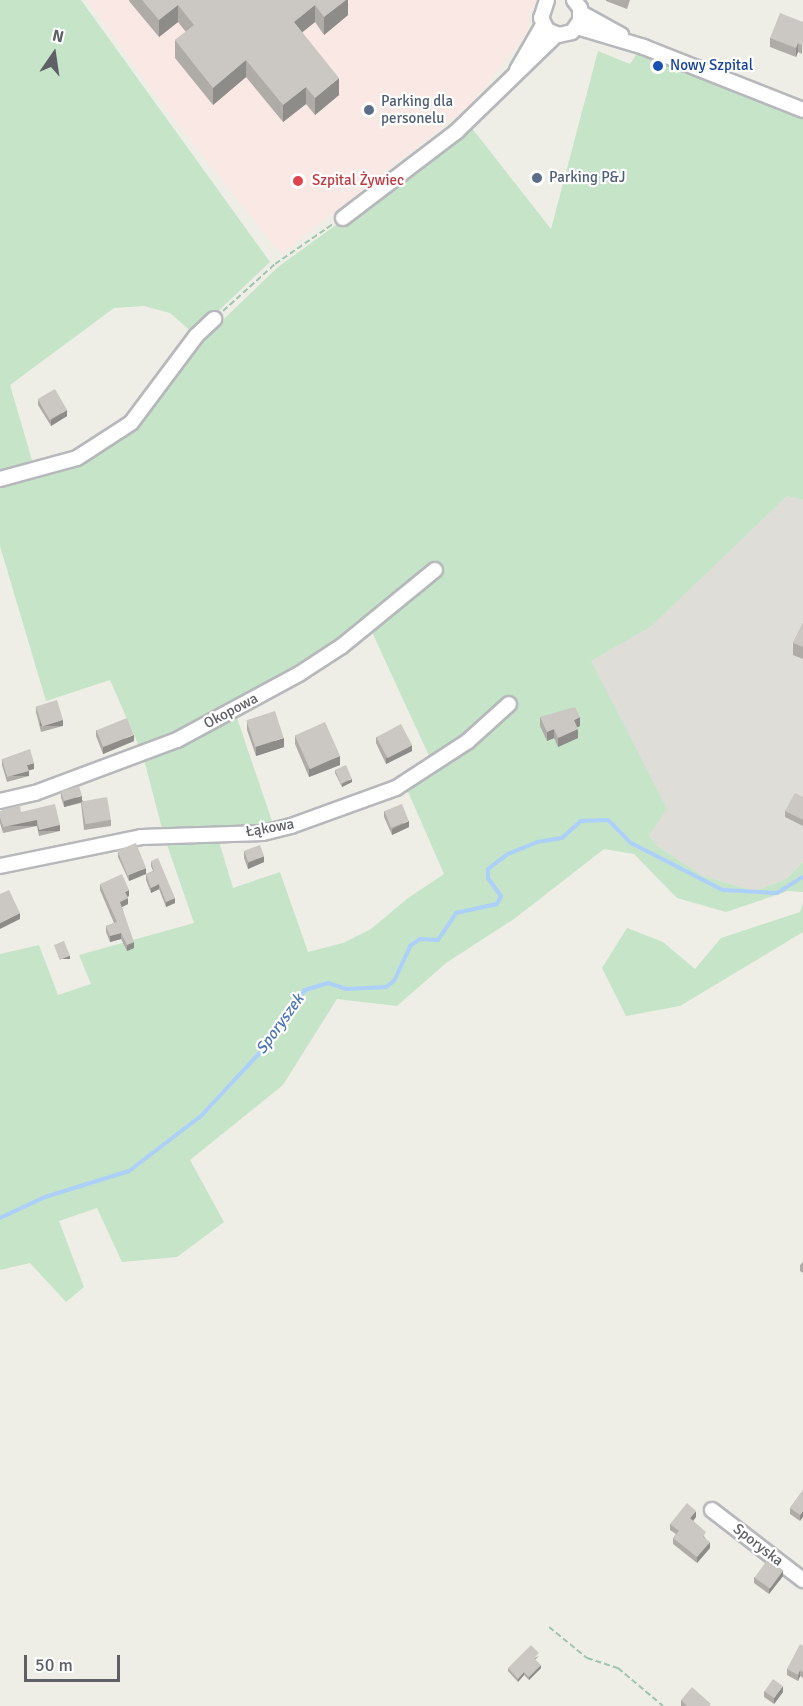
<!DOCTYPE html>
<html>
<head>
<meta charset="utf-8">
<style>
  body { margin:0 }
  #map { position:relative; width:803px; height:1706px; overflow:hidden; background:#efeee6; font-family:Signika,sans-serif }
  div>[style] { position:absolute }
  .industrial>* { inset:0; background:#deddd8 }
  .medical>* { inset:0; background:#fae8e4 }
  .green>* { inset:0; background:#c5e4c8 }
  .stream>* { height:4px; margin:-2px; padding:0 2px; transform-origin:2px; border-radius:2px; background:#acd0f9 }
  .path>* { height:2px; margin-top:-1px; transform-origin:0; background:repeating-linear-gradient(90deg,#9ec5ad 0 6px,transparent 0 9px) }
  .roads { filter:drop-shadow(2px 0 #b6b8bc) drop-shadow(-2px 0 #b6b8bc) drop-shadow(0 2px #b6b8bc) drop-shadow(0 -2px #b6b8bc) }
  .minor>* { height:14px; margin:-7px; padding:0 7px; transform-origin:7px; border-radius:7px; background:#fff }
  .wall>* { inset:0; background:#afaca8 }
  .shaded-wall>* { inset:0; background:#8e8c88; transform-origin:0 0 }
  .building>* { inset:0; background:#cbc8c3; transform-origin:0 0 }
  .dots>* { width:16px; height:16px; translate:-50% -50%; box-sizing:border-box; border:3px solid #fff; border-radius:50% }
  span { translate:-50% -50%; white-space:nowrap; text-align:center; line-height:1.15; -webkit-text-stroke:4.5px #fff; paint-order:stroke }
  .transit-label { font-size:15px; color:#164399 }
  .left { translate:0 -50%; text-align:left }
  .service-label { font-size:15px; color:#4e5e75 }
  .health-label { font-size:15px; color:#be3a42 }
  .street-label { font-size:15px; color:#5e6065 }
  .water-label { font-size:16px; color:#4d75b2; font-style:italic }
  .north { position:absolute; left:24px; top:24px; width:60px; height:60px; -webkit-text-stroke:4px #fff; paint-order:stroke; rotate:13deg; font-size:16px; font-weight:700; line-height:24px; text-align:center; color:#5e6065 }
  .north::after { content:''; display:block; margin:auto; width:21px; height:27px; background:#5e6065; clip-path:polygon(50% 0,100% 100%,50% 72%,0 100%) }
  .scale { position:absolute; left:24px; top:1655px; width:96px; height:27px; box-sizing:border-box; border:3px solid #5e6065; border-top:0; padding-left:8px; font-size:18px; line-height:21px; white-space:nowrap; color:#5e6065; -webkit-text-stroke:4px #fff; paint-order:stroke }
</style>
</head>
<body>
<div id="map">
  <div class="industrial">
    <div style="clip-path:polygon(787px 496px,803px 500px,803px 862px,786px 879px,755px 891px,703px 876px,657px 846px,649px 835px,591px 661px,649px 627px)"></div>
  </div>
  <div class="medical">
    <div style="clip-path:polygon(87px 0,541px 0,529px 11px,528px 32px,471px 104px,281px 254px,165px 108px)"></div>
  </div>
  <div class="green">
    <div style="clip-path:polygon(0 0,81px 0,270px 262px,194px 334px,170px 313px,144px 306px,114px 308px,10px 385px,34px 467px,77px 458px,161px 394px,202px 340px,278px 267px,471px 127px,551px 229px,598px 51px,630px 64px,638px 52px,803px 112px,803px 500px,787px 496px,650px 627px,591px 661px,667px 809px,649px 835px,657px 846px,703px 876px,755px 891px,786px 879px,803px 862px,803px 892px,788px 891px,726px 912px,677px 898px,634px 854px,604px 849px,514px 919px,446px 963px,397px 1006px,337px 999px,283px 1085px,190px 1160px,224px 1222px,177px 1257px,122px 1262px,97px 1208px,59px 1221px,84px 1287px,66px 1302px,30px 1263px,0 1270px,0 954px,39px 945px,58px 995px,91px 984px,79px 955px,194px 923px,164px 836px,143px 756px,234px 709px,275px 830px,217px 835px,233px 888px,280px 872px,308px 952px,343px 943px,371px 929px,408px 898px,444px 874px,406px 787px,509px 698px,430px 758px,371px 630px,341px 642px,298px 669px,141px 751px,110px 680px,46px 701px,0 546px)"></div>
    <div style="clip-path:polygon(803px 903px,803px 932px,680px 1006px,626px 1016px,602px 968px,627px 928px,663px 942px,695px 969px,721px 938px,800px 912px)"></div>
  </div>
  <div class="stream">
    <div style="left:0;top:1218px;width:50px;rotate:-25deg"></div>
    <div style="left:45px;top:1197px;width:88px;rotate:-17.2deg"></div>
    <div style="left:129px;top:1171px;width:91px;rotate:-37.4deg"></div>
    <div style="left:201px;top:1116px;width:98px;rotate:-47.1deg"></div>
    <div style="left:268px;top:1044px;width:27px;rotate:-63deg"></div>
    <div style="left:280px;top:1020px;width:39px;rotate:-50deg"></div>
    <div style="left:305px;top:990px;width:24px;rotate:-17deg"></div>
    <div style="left:328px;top:983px;width:19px;rotate:18deg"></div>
    <div style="left:346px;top:989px;width:40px;rotate:-2.9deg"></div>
    <div style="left:386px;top:987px;width:10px;rotate:-37deg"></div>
    <div style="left:394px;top:981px;width:38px;rotate:-65deg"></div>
    <div style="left:410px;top:946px;width:12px;rotate:-35deg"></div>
    <div style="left:420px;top:939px;width:18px;rotate:3deg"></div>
    <div style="left:438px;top:940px;width:32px;rotate:-56deg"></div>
    <div style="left:456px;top:913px;width:42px;rotate:-12.4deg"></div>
    <div style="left:497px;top:904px;width:9px;rotate:-63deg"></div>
    <div style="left:501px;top:896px;width:22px;rotate:-126deg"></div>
    <div style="left:488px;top:878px;width:9px;rotate:-90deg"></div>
    <div style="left:488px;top:869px;width:25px;rotate:-37deg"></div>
    <div style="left:508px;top:854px;width:31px;rotate:-22deg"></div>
    <div style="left:537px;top:842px;width:25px;rotate:-9deg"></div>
    <div style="left:562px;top:838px;width:25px;rotate:-42deg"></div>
    <div style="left:581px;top:821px;width:27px;rotate:-2deg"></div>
    <div style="left:608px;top:820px;width:33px;rotate:45deg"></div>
    <div style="left:631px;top:843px;width:103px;rotate:27.1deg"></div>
    <div style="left:723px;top:890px;width:54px;rotate:3.2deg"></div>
    <div style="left:777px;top:893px;width:31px;rotate:-32deg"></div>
  </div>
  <div class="path">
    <div style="left:223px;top:311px;width:70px;rotate:-42.1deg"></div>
    <div style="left:275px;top:264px;width:70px;rotate:-34.6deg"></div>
    <div style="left:549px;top:1627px;width:49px;rotate:39.2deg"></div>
    <div style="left:587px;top:1658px;width:33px;rotate:18deg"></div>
    <div style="left:618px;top:1668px;width:59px;rotate:40.2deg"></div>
  </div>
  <div class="roads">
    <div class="minor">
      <div style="left:547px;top:0;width:19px;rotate:108deg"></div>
      <div style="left:541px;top:18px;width:13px;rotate:63deg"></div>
      <div style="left:547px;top:30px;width:13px;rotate:23deg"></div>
      <div style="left:559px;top:35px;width:13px;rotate:-13deg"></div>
      <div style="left:572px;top:32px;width:14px;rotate:-54deg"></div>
      <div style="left:580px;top:21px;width:13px;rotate:-90deg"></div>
      <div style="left:580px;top:8px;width:10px;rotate:-127deg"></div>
      <div style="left:581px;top:13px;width:46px;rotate:28.8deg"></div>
      <div style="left:577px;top:27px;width:70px;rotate:16.6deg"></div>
      <div style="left:644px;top:47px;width:171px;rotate:21.6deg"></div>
      <div style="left:517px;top:70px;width:52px;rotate:-60deg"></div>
      <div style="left:343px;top:218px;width:143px;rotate:-37.3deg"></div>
      <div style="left:457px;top:131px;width:139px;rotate:-44.1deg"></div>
      <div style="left:0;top:479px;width:80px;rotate:-15.3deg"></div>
      <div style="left:77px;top:458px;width:64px;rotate:-32.9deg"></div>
      <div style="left:131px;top:423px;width:109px;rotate:-53.2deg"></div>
      <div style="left:196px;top:336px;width:25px;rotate:-43deg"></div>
      <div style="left:0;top:801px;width:36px;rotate:-13deg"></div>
      <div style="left:35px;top:793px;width:152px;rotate:-20.5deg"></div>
      <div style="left:177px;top:740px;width:139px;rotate:-28.4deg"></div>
      <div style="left:299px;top:674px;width:51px;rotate:-33.1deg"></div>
      <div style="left:342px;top:646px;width:120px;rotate:-39.3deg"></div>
      <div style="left:0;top:866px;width:144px;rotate:-11.6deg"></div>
      <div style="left:141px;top:837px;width:122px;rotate:-1.9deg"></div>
      <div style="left:263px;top:833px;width:29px;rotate:-14deg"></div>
      <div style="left:291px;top:826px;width:112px;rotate:-19.9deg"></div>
      <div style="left:396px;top:788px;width:86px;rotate:-33.1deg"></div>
      <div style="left:468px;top:741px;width:55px;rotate:-42.1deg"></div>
      <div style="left:712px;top:1510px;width:115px;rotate:37.6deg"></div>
    </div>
  </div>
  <div class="wall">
    <div style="clip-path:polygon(129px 0,348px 0,348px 15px,324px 35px,315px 22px,302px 32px,339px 95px,315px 115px,306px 104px,283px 122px,246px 77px,213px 105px,175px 58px,175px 40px,186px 32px,178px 22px,159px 37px,129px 1px)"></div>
    <div style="clip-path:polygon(606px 0,630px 0,627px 9px,606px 1px)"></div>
    <div style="clip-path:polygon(803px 22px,802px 54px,798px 52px,796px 57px,770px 47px,770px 38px)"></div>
    <div style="clip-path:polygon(38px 399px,67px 416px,51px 426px,38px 405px)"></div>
    <div style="clip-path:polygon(803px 623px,803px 659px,793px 655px,793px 643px)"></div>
    <div style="clip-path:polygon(36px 706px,63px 726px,41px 732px,36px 712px)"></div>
    <div style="clip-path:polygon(540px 717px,580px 726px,577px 727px,578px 738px,558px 747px,554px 738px,547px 741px,540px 726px)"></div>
    <div style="clip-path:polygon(247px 721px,284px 747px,256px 756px,247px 730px)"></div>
    <div style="clip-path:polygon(96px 730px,134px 741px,103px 754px,96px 736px)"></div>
    <div style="clip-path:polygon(295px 735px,340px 765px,309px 777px,295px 744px)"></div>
    <div style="clip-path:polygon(376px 737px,412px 751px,386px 764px,376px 743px)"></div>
    <div style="clip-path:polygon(2px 759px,34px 769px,29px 770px,29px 776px,7px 782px,2px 765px)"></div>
    <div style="clip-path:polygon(335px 770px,352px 782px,342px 787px,335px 773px)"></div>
    <div style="clip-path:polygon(61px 791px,82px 800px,111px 820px,111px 826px,84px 830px,81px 803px,64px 807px,61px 797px)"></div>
    <div style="clip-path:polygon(803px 797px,803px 826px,785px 817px,785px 811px)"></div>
    <div style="clip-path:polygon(0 811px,21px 812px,60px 831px,39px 836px,37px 826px,3px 833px,0 823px)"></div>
    <div style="clip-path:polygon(384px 811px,409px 827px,392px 835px,384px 817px)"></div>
    <div style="clip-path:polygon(118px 851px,146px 874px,129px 881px,118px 857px)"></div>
    <div style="clip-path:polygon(244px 851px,264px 862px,248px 869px,244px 858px)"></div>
    <div style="clip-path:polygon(151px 861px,175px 903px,166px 907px,159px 889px,151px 893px,146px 880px,146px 874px,153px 871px,151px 866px)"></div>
    <div style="clip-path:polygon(100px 884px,129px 896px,127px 897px,128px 904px,122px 907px,134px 948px,127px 951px,121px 939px,110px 942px,106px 932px,106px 926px,114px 923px,100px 890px)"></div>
    <div style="clip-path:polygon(803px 1262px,803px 1273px,800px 1271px,800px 1265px)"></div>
    <div style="clip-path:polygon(803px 1490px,800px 1521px,790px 1514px,790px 1508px)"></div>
    <div style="clip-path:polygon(696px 1517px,693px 1521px,706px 1539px,710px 1548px,697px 1563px,673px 1544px,673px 1538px,676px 1534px,670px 1530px,670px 1524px)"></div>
    <div style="clip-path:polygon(783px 1576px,769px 1594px,754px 1583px,754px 1577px)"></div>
    <div style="clip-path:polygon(803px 1646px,803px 1678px,800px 1676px,798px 1681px,787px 1675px,787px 1669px)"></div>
    <div style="clip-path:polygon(539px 1656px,535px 1660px,541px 1668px,529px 1680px,524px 1675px,518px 1682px,508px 1671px,508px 1668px)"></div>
    <div style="clip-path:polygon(764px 1691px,783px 1692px,774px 1704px,764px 1697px)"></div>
    <div style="clip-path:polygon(681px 1700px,711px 1706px,681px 1706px)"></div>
  </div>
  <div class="shaded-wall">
    <div style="clip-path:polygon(346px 0,348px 0,348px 15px,324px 35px,324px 17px)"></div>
    <div style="clip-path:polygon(178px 5px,178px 22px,159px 37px,159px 20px)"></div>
    <div style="clip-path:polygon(315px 5px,315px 22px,294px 39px,294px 22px)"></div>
    <div style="clip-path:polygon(798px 43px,798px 52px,796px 57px,796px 48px)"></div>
    <div style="clip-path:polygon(246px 60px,246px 77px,213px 105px,213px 88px)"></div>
    <div style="clip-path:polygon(339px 78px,339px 95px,315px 115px,315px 98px)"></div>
    <div style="clip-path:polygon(306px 87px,306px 104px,283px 122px,283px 105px)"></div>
    <div style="clip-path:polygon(67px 410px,67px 416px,51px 426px,51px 420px)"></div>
    <div style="clip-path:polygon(580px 717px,580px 726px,574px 729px,574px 720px)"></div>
    <div style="left:63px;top:720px;width:6px;height:23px;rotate:90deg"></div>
    <div style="clip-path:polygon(554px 729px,554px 738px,547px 741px,547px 732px)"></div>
    <div style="clip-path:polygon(578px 729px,578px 738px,558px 747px,558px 738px)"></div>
    <div style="clip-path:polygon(134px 735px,134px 741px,103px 754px,103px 747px)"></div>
    <div style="clip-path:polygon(284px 738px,284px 747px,256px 756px,256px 747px)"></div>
    <div style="clip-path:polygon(412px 745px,412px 751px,386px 764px,386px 758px)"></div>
    <div style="clip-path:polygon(340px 756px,340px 765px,309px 777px,309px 768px)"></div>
    <div style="clip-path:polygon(34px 763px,34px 769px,27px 771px,27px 765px)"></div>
    <div style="left:29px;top:771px;width:5px;height:23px;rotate:90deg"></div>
    <div style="clip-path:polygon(352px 779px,352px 782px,342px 787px,342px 784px)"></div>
    <div style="clip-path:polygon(82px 796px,82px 802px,64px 807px,64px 801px)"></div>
    <div style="left:37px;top:820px;width:6px;height:35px;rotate:90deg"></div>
    <div style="clip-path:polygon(409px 821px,409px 827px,392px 835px,392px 829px)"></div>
    <div style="left:60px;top:825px;width:6px;height:22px;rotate:90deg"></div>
    <div style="clip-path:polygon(264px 856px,264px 862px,248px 869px,248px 863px)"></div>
    <div style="clip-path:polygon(146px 868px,146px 874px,129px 881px,129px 875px)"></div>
    <div style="clip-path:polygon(159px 884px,159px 889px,151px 893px,151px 888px)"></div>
    <div style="clip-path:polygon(129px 890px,129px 896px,125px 898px,125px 892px)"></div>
    <div style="clip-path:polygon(128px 898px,128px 904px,120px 908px,120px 902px)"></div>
    <div style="clip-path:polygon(175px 898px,175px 903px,166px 907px,166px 902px)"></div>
    <div style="clip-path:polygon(20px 913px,20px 919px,0 929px,0 923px)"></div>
    <div style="clip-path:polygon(121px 933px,121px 939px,110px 942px,110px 936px)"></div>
    <div style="clip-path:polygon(134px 942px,134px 948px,127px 951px,127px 945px)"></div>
    <div style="left:70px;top:956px;width:3px;height:11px;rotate:90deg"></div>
    <div style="clip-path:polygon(696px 1511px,696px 1517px,690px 1525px,690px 1518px)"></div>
    <div style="clip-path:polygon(803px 1511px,803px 1517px,800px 1521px,800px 1515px)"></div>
    <div style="clip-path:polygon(710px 1542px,710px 1548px,697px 1563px,697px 1557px)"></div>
    <div style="clip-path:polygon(783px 1570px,783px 1576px,769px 1594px,769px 1588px)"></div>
    <div style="clip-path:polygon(541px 1665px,541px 1668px,529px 1680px,529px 1677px)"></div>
    <div style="clip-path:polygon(800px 1670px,800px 1676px,798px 1681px,798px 1675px)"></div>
    <div style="clip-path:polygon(524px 1672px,524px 1675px,518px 1682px,518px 1679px)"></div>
    <div style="clip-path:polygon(783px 1686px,783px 1692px,774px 1704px,774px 1698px)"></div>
  </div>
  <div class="building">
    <div style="clip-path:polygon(142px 0,346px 0,324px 17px,315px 5px,294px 22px,339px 78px,315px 98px,306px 87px,283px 105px,246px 60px,213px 88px,175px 40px,194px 25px,178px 5px,159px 20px)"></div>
    <div style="clip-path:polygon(780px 13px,803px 22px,803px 41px,802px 45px,798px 43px,796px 48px,770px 38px)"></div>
    <div style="left:55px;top:389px;width:24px;height:20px;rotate:60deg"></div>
    <div style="clip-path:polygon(803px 623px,803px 647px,793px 643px)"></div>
    <div style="left:57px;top:700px;width:21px;height:22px;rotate:73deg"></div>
    <div style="clip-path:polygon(575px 707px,580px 717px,574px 720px,578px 729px,558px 738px,554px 729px,547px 732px,540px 717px)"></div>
    <div style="left:275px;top:711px;width:28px;height:30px;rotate:72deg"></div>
    <div style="left:127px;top:718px;width:18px;height:33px;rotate:68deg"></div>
    <div style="left:325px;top:722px;width:37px;height:33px;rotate:66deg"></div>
    <div style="left:401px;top:724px;width:24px;height:28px;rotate:62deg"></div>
    <div style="clip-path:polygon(30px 749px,34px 763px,27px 765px,29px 771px,7px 777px,2px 759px)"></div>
    <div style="left:346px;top:765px;width:15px;height:12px;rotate:67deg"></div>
    <div style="left:79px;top:786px;width:10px;height:19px;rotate:73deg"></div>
    <div style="clip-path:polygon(795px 793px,803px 797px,803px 820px,785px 811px)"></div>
    <div style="left:107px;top:797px;width:23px;height:26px;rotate:80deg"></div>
    <div style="clip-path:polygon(55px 804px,60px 825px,39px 830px,37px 820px,3px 827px,0 817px,0 811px,20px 805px,21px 812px)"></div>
    <div style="left:402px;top:804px;width:18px;height:19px;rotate:68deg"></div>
    <div style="left:136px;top:843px;width:27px;height:20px;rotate:68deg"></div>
    <div style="left:260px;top:845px;width:12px;height:17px;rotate:70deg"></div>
    <div style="clip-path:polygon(158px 858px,175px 898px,166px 902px,159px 884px,151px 888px,146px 874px,154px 871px,151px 861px)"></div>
    <div style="clip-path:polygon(122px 874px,129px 890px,125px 892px,128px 898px,120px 902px,134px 942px,127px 945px,121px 933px,110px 936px,106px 926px,117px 922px,100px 884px)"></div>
    <div style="clip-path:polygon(9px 890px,20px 913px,0 923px,0 894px)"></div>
    <div style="left:64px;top:941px;width:16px;height:11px;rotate:68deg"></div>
    <div style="clip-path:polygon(803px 1490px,803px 1511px,800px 1515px,790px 1508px)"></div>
    <div style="clip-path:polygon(687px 1503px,696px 1511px,690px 1518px,706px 1532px,703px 1537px,710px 1542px,697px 1557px,673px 1538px,679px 1531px,670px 1524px)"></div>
    <div style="left:768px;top:1559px;width:19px;height:23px;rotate:36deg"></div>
    <div style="clip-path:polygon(800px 1644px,803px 1646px,803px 1672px,800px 1670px,798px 1675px,787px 1669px)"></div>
    <div style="clip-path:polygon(531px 1645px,539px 1653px,534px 1658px,541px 1665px,529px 1677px,524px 1672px,518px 1679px,508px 1668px)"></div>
    <div style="left:773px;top:1679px;width:12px;height:15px;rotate:35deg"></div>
    <div style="clip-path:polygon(692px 1687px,711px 1704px,709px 1706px,687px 1706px,681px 1700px)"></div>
  </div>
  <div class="dots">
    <div style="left:658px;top:66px;background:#1a4fb4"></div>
    <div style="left:369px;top:110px;background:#5c6f8a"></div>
    <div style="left:537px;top:178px;background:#5c6f8a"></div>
    <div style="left:298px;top:181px;background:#e0444e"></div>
  </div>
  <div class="transit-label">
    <span class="left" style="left:670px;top:66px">Nowy Szpital</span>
  </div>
  <div class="service-label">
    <span class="left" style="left:381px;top:110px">Parking dla<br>personelu</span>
    <span class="left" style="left:549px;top:178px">Parking P&amp;J</span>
  </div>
  <div class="health-label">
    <span class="left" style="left:312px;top:181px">Szpital Żywiec</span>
  </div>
  <div class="street-label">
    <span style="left:231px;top:711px;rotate:-28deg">Okopowa</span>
    <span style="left:270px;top:828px;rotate:-10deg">Łąkowa</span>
    <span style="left:758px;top:1545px;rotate:38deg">Sporyska</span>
  </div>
  <div class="water-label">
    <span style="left:280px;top:1024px;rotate:-54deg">Sporyszek</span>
  </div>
  <div class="north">N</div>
  <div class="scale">50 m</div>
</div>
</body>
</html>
